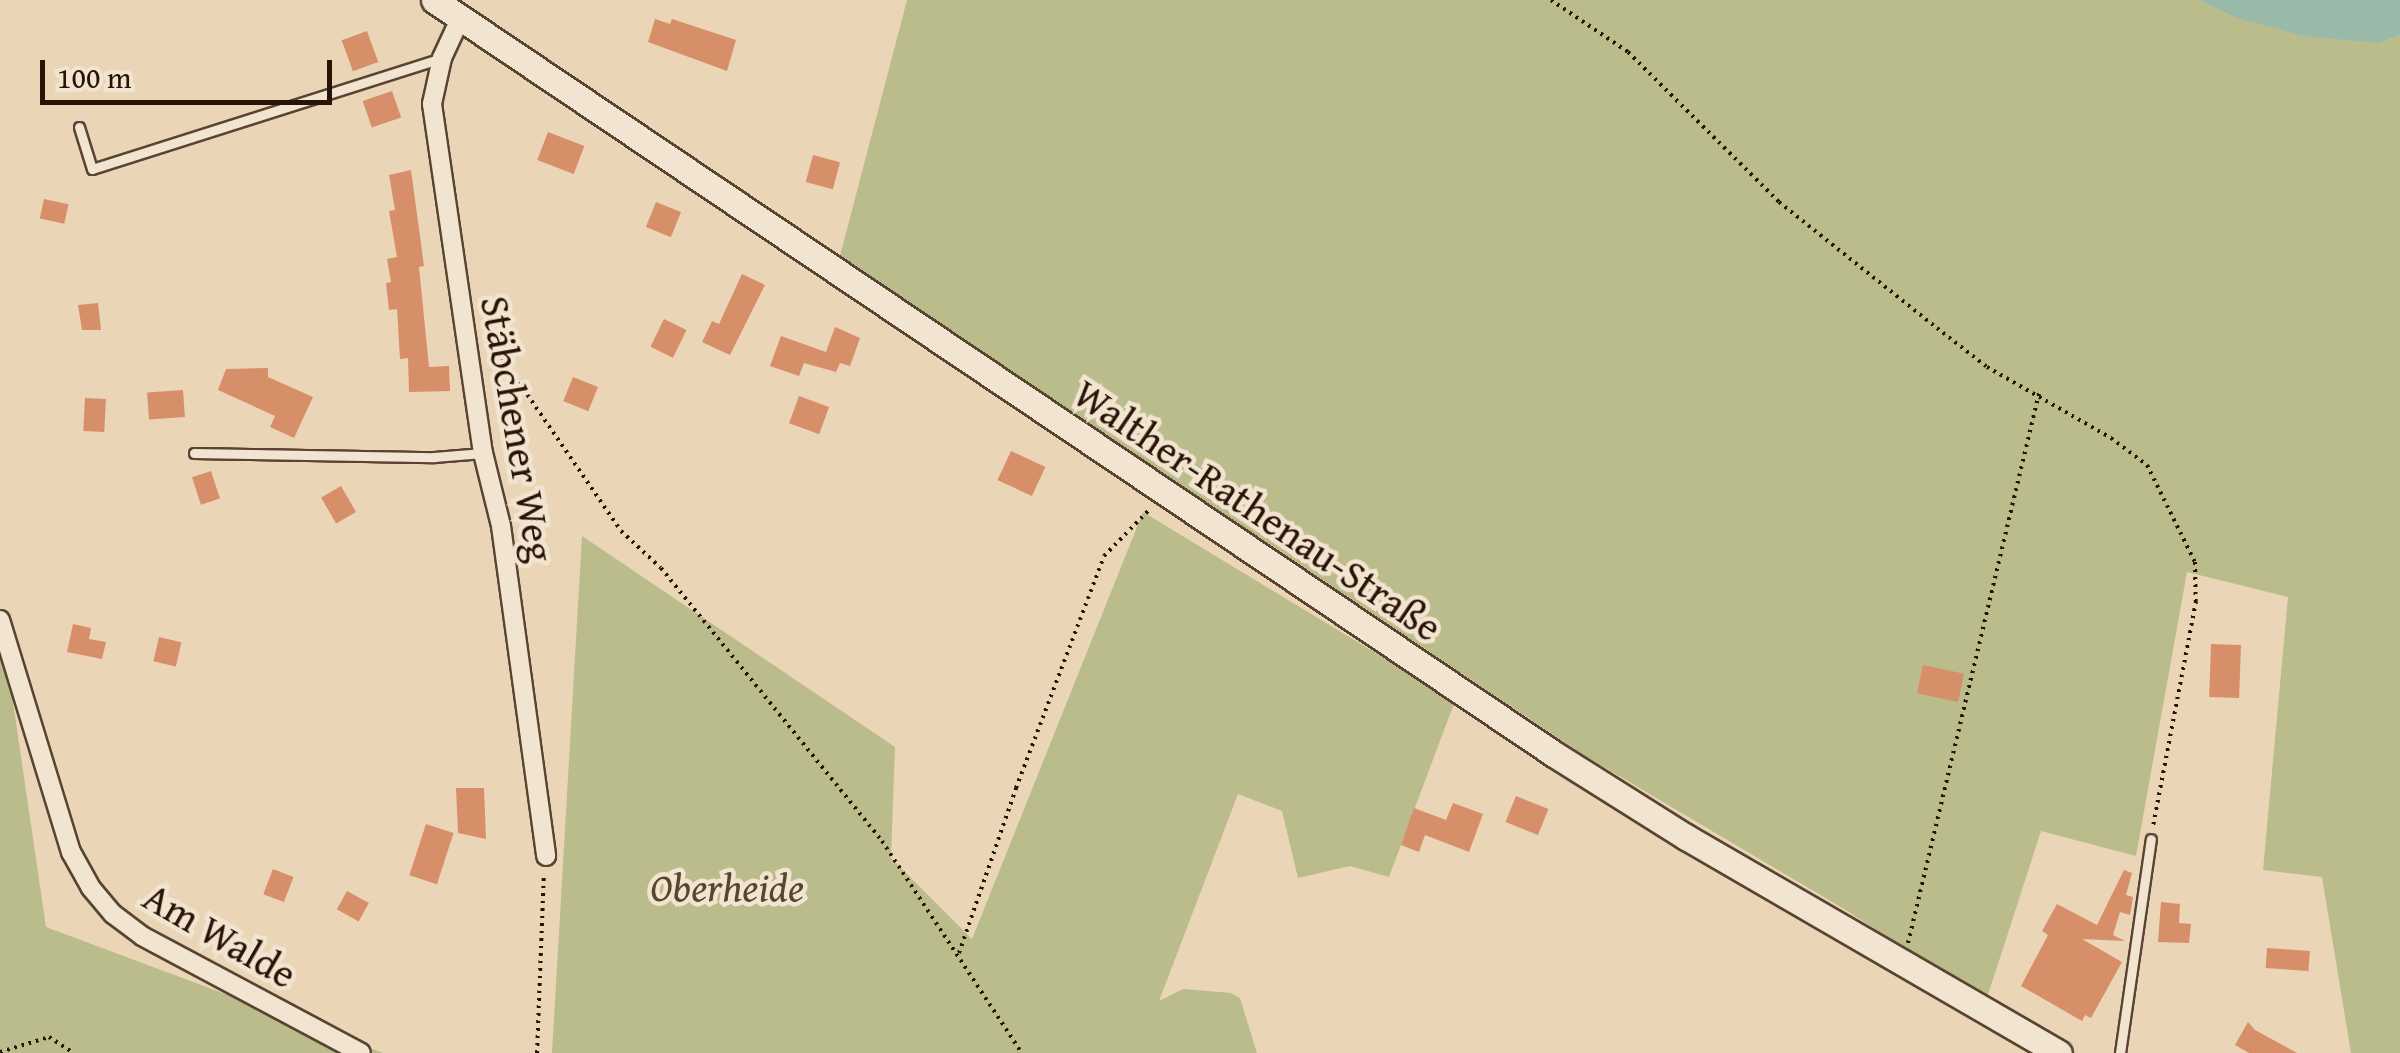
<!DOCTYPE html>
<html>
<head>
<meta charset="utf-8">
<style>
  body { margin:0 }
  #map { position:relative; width:2400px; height:1053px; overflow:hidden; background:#ead5b7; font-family:"Gentium Book Plus",serif }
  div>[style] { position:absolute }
  .green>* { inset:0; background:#bbbc8b }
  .water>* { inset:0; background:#99b9a9 }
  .building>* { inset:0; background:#d78f6a; transform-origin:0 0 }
  .path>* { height:4px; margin-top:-2px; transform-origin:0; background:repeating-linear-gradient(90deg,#291306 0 2.5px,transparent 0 7.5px) }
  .roads { filter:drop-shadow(2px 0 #594432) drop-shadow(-2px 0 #594432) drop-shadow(0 2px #594432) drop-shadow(0 -2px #594432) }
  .lane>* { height:9px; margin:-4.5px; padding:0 4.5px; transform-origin:4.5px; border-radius:4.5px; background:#f1e4d0 }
  .street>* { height:18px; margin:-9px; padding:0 9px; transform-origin:9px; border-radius:9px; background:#f1e4d0 }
  .secondary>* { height:25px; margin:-12.5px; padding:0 12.5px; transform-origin:12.5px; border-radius:12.5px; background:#f1e4d0 }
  span { translate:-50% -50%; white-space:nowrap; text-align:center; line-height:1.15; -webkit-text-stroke:9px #f1e4d0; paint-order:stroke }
  .street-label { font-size:40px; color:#291306 }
  .park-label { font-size:40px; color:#55462e; font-style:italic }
  .scale { position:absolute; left:40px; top:60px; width:292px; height:45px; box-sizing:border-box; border:5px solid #291306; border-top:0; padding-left:12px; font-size:30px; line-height:35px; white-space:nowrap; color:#291306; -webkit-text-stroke:8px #f1e4d0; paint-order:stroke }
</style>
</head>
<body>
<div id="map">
  <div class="green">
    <div style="clip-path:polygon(907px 0,2199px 0,2234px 17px,2379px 43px,2400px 35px,2400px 1053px,2351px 1053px,2322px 877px,2263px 870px,2288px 597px,2187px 572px,2136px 856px,2041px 831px,1986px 1001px,1844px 909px,1582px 754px,840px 256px)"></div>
    <div style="clip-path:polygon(1143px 512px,1455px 701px,1389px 877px,1350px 866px,1298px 878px,1282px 811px,1238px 794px,1159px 1001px,1183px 989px,1231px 993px,1240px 998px,1257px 1053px,552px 1053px,582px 536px,895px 747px,891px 858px,972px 939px)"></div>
    <div style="clip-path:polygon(0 614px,46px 927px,383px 1053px,0 1053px)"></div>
  </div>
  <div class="water">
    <div style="clip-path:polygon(2199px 0,2400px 0,2400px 35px,2379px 43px,2303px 36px,2234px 17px)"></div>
  </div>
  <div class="building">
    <div style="clip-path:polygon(655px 19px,670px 24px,672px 19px,736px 40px,727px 71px,648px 42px)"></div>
    <div style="left:367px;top:31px;width:33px;height:27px;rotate:70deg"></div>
    <div style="left:392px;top:91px;width:28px;height:31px;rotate:71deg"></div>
    <div style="left:548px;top:132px;width:39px;height:30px;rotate:21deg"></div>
    <div style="left:813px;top:155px;width:28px;height:28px;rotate:15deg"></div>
    <div style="clip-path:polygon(411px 170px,424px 266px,419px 267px,429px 367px,449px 366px,450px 391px,409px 392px,408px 358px,400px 359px,397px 309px,389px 310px,386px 283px,391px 282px,387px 259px,397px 257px,389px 211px,395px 210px,389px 175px)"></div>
    <div style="left:44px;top:199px;width:25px;height:20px;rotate:12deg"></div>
    <div style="left:656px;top:202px;width:27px;height:27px;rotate:22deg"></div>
    <div style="clip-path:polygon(742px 274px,765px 285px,730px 355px,702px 342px,712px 321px,719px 324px)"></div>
    <div style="clip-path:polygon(98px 303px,101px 330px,82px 330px,78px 305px)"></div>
    <div style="left:664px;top:319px;width:25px;height:31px;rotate:26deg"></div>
    <div style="clip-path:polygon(835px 327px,860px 338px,850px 366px,840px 363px,836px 372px,804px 363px,799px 376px,770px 366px,781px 336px,826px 352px)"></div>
    <div style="clip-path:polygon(268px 368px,268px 377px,313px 397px,294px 438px,270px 427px,275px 416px,218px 390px,226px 369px)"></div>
    <div style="left:573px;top:377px;width:27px;height:26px;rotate:22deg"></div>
    <div style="left:183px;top:390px;width:27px;height:36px;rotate:86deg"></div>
    <div style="left:799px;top:396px;width:32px;height:29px;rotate:20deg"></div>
    <div style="left:85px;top:398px;width:21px;height:33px;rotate:3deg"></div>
    <div style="left:1011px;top:451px;width:38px;height:32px;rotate:25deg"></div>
    <div style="left:211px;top:471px;width:29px;height:20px;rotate:72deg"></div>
    <div style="left:341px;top:486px;width:30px;height:23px;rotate:60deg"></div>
    <div style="clip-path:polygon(73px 624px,91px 628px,89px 639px,106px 642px,102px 659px,67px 652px)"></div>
    <div style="left:159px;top:637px;width:23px;height:25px;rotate:13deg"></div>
    <div style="left:2211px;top:644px;width:30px;height:53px;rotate:2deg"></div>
    <div style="left:1923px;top:665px;width:42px;height:29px;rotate:12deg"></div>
    <div style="clip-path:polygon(456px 788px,484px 788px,486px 839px,458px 833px)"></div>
    <div style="left:1516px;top:796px;width:35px;height:28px;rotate:22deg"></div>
    <div style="clip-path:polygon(1453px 803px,1483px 814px,1469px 852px,1425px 835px,1419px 852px,1401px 845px,1414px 808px,1446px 820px)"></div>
    <div style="left:426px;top:824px;width:29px;height:54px;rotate:18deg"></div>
    <div style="left:273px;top:869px;width:22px;height:27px;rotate:21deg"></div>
    <div style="clip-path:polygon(2124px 870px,2132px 873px,2126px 895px,2133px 897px,2130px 915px,2120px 912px,2113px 935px,2125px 941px,2082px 939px,2122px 962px,2091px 1018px,2085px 1015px,2082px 1021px,2021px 986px,2048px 935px,2042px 931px,2057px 904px,2097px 925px)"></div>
    <div style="left:347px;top:891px;width:25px;height:21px;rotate:29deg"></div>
    <div style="clip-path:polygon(2161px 902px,2180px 904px,2179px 923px,2191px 924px,2189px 943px,2158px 942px)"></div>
    <div style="left:2267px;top:948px;width:43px;height:20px;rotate:4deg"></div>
    <div style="clip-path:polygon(2248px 1022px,2255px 1030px,2297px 1053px,2249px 1053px,2235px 1045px)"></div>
  </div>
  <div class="path">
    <div style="left:1551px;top:0;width:93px;rotate:34deg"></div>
    <div style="left:1628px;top:52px;width:213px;rotate:44.8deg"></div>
    <div style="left:1779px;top:202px;width:202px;rotate:38.6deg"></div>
    <div style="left:1937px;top:328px;width:63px;rotate:38deg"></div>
    <div style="left:1987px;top:367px;width:143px;rotate:29.8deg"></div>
    <div style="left:2111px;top:438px;width:45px;rotate:36.9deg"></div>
    <div style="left:2147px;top:465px;width:108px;rotate:63.7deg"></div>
    <div style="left:2195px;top:562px;width:39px;rotate:89deg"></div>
    <div style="left:2196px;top:601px;width:229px;rotate:100.8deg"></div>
    <div style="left:485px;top:333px;width:240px;rotate:55.5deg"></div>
    <div style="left:621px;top:531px;width:54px;rotate:42.8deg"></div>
    <div style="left:661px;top:568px;width:351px;rotate:51deg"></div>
    <div style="left:882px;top:841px;width:254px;rotate:56.6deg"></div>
    <div style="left:1908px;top:943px;width:565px;rotate:-76.6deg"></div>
    <div style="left:959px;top:953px;width:175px;rotate:-70.9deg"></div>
    <div style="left:1016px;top:788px;width:248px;rotate:-69.2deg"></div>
    <div style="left:1104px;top:556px;width:67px;rotate:-45.6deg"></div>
    <div style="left:0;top:1052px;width:51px;rotate:-17deg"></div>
    <div style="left:49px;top:1037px;width:30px;rotate:33deg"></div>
    <div style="left:537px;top:1053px;width:180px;rotate:-87.8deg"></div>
  </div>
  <div class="roads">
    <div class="lane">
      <div style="left:79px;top:127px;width:44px;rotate:72.8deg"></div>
      <div style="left:92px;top:169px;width:367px;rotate:-17.6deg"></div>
      <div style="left:194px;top:453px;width:240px;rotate:1deg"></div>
      <div style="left:434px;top:457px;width:49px;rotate:-4.7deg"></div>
      <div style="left:2120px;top:1053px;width:216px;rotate:-81.8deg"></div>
    </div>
    <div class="street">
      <div style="left:460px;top:19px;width:43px;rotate:114.8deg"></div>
      <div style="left:442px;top:58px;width:47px;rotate:102.3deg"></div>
      <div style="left:432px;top:104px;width:353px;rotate:81.7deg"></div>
      <div style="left:483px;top:453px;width:75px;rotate:76.1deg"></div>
      <div style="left:501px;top:526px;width:333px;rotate:82.2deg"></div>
      <div style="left:0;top:620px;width:243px;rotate:73deg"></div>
      <div style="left:71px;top:852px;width:41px;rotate:60.9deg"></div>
      <div style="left:91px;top:888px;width:34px;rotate:50deg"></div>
      <div style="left:113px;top:914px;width:36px;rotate:37deg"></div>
      <div style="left:142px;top:936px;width:248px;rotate:28.1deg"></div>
    </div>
    <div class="secondary">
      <div style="left:434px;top:0;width:1350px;rotate:33.95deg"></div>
      <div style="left:1554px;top:754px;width:156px;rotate:32.2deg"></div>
      <div style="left:1686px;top:837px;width:431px;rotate:30.1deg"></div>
    </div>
  </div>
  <div class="street-label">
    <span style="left:518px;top:429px;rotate:80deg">Stäbchener Weg</span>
    <span style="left:1258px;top:510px;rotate:34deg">Walther-Rathenau-Straße</span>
    <span style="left:220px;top:935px;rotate:30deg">Am Walde</span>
  </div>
  <div class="park-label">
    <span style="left:727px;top:887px">Oberheide</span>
  </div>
  <div class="scale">100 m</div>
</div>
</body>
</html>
